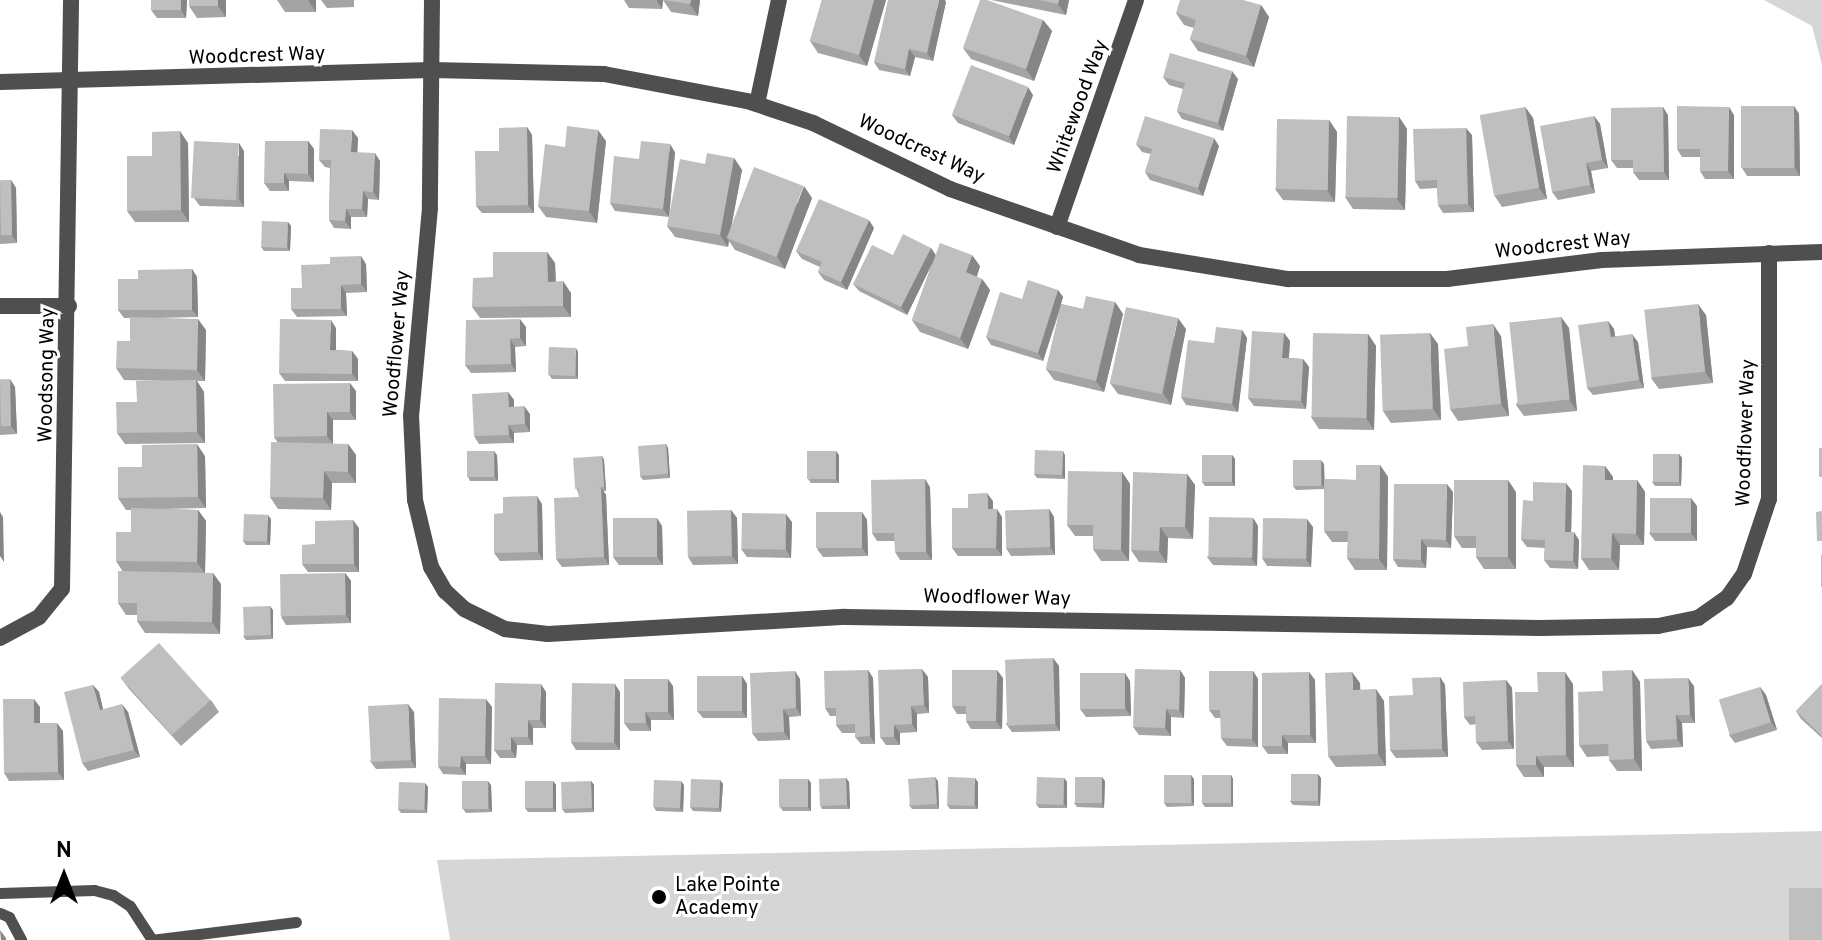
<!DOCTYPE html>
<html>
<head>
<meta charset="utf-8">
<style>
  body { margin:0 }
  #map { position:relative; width:1822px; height:940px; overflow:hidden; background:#fff; font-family:Overpass,sans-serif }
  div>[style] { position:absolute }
  .green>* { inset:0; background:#d6d6d6 }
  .service>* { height:11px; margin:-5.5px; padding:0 5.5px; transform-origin:5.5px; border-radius:5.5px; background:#4f4f4f }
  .minor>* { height:16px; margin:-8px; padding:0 8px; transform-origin:8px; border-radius:8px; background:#4f4f4f }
  .wall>* { inset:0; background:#a4a4a4 }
  .shaded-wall>* { inset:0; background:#868686 }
  .building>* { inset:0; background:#bfbfbf; transform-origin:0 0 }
  .dots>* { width:22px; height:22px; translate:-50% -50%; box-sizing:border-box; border:4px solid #fff; border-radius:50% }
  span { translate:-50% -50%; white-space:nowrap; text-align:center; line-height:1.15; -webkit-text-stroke:6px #fff; paint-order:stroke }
  .street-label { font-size:20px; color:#000 }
  .poi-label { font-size:20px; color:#000 }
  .left { translate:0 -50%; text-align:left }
  .north { position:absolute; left:24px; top:836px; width:80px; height:80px; -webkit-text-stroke:6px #fff; paint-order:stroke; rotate:0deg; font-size:22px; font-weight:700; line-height:32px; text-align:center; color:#000 }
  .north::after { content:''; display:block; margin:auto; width:28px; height:36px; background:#000; clip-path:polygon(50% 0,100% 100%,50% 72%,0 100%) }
</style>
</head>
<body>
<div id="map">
  <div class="green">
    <div style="clip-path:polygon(1764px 0,1822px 0,1822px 65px,1812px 26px)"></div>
    <div style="clip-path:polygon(1822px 831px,1822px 940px,450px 940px,437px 860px)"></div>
  </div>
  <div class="service">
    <div style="left:0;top:893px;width:94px;rotate:-1.8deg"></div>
    <div style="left:94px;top:890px;width:20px;rotate:15deg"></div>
    <div style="left:113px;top:895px;width:20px;rotate:33deg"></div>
    <div style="left:130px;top:906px;width:38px;rotate:57deg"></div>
    <div style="left:0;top:913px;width:10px;rotate:24deg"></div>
    <div style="left:9px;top:917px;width:26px;rotate:62deg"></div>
    <div style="left:151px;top:940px;width:146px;rotate:-7.1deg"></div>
  </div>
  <div class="minor">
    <div style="left:432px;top:0;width:208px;rotate:90.6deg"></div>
    <div style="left:430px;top:208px;width:208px;rotate:95.2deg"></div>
    <div style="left:411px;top:415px;width:85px;rotate:87.3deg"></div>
    <div style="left:415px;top:500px;width:69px;rotate:76.6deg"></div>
    <div style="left:431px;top:567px;width:28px;rotate:60deg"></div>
    <div style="left:445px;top:591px;width:26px;rotate:43deg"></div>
    <div style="left:464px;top:609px;width:46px;rotate:26deg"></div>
    <div style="left:505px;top:629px;width:43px;rotate:6.6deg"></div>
    <div style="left:548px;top:634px;width:298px;rotate:-3.3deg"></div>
    <div style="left:846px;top:617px;width:693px;rotate:0.91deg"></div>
    <div style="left:1539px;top:628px;width:119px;rotate:-1deg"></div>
    <div style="left:1658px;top:626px;width:41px;rotate:-11.3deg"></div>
    <div style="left:1698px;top:618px;width:35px;rotate:-35deg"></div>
    <div style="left:1727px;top:598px;width:29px;rotate:-55deg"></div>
    <div style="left:1744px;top:574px;width:79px;rotate:-71.6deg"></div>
    <div style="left:1769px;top:499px;width:246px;rotate:-90deg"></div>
    <div style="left:0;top:82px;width:431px;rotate:-1.6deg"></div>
    <div style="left:431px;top:70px;width:173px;rotate:1.3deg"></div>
    <div style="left:604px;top:74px;width:146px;rotate:10.7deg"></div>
    <div style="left:747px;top:101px;width:70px;rotate:18.4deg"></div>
    <div style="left:813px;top:123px;width:152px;rotate:25.7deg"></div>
    <div style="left:950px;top:189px;width:200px;rotate:19.2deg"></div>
    <div style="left:1139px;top:255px;width:151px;rotate:9.2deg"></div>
    <div style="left:1288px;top:279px;width:159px"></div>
    <div style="left:1447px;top:279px;width:156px;rotate:-7deg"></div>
    <div style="left:1602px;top:260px;width:220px;rotate:-2.1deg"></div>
    <div style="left:757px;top:104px;width:106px;rotate:-78.1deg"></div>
    <div style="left:1057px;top:227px;width:240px;rotate:-70.8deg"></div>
    <div style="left:0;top:306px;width:69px"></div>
    <div style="left:0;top:638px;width:44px;rotate:-28.3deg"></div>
    <div style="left:39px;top:617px;width:36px;rotate:-51deg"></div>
    <div style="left:62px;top:589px;width:589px;rotate:-89.12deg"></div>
  </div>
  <div class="wall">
    <div style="clip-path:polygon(187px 0,186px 18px,157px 18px,151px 10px)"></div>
    <div style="clip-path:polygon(226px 0,226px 17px,197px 18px,189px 6px)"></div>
    <div style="clip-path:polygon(277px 0,316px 0,316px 12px,285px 12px)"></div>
    <div style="clip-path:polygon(321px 0,354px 0,354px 7px,327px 8px)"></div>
    <div style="clip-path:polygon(624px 0,663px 0,662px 9px,629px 8px)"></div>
    <div style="clip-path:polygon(663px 0,700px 0,698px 16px,671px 12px)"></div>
    <div style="clip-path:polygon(822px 0,886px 0,867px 66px,818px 53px,810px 41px)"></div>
    <div style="clip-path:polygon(991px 0,1069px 0,1066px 15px)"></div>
    <div style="clip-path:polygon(946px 2px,933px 61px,915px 57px,910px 76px,879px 70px,874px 62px)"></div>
    <div style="clip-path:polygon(1261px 5px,1269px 17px,1254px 67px,1198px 51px,1190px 39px,1194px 28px,1184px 25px,1176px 13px)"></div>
    <div style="clip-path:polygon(1043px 20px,1052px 31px,1034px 81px,971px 59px,963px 48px)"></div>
    <div style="clip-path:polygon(1163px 77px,1238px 79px,1223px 131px,1182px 119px,1177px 111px,1183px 89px,1169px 85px)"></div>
    <div style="clip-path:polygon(1033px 95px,1014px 145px,958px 123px,952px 115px)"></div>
    <div style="clip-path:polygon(1794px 106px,1799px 114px,1800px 176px,1747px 176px,1742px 168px)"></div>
    <div style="clip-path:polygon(1525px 107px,1533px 118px,1547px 199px,1502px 207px,1494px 195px)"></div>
    <div style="clip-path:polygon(1668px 115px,1669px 180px,1639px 180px,1633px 172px,1633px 168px,1617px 168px,1611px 160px)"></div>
    <div style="clip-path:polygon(1734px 115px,1734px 179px,1705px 179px,1700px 171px,1700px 157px,1682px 157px,1677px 149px)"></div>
    <div style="clip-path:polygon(1594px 116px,1600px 124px,1608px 168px,1591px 171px,1595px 193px,1558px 200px,1552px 192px)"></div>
    <div style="clip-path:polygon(1399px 117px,1407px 129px,1405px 210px,1353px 209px,1345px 197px)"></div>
    <div style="clip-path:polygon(1329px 120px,1337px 132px,1335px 202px,1283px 200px,1275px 189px)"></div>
    <div style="clip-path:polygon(527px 127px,532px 135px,534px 213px,482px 213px,476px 206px)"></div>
    <div style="clip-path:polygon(1472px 135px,1474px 212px,1443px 213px,1438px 205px,1437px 188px,1420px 189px,1415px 181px)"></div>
    <div style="clip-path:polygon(358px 138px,357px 152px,380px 161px,379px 200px,368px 199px,367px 217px,351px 217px,351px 229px,334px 228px,329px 220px,330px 168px,325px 167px,319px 160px)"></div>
    <div style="clip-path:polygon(308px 141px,314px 149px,314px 182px,289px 181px,289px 191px,270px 191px,264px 183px)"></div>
    <div style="clip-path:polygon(606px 141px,597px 223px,546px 217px,538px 206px,565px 147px)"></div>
    <div style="clip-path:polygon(188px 143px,189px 222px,135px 222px,127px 211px,152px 156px)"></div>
    <div style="clip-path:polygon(1136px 144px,1219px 146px,1203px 196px,1150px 180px,1145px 172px,1151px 154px,1142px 152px)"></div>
    <div style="clip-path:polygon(244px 151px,244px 207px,200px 206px,194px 198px)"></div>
    <div style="clip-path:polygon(675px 152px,669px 217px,615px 211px,610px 203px,639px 159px)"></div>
    <div style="clip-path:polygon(734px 158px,742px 170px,731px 227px,812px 198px,785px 269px,735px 250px,729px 241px,728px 247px,675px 237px,667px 226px,705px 164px)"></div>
    <div style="clip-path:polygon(11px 180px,16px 188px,17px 243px,0 244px,0 181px)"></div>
    <div style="clip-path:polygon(288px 222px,291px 226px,290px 251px,264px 251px,261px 247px)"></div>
    <div style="clip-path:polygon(874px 228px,847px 290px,824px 280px,818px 272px,820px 267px,802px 259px,796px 251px)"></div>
    <div style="clip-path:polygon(931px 248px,936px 255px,980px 266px,977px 277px,982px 279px,990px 290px,968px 349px,920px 332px,912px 320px,933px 261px,907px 315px,859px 291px,853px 284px)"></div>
    <div style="clip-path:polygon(547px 252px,555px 263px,556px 282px,571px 293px,571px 317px,480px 318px,472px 307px,493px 277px)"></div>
    <div style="clip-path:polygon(366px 264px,367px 292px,346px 293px,347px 316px,297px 317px,291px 309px,302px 288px)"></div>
    <div style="clip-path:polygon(192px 269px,197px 277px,198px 317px,154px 318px,206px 330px,205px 381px,197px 381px,204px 392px,205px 443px,125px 444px,117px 433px,137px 402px,168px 381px,124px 380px,116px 368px,130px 341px,130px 318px,124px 318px,118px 310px,138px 279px)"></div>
    <div style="clip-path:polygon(1058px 290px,1063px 297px,1061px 304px,1083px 309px,1115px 302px,1123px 314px,1104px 392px,1054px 380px,1046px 369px,1061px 307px,1043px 361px,991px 345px,986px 337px,1022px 299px)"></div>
    <div style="clip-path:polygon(1706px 315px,1713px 383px,1659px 389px,1651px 378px)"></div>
    <div style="clip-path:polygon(1561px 317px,1569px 328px,1577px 411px,1524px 416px,1516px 405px)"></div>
    <div style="clip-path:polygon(1608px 321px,1614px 329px,1615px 336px,1638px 342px,1644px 388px,1593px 395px,1587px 388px)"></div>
    <div style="clip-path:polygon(526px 327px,526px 346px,515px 347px,516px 372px,471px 373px,465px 365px)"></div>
    <div style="clip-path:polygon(336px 328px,336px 350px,352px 351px,358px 359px,358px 381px,285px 381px,279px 373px)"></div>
    <div style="clip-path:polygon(1186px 329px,1171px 405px,1118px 394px,1110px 383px)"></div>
    <div style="clip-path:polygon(1242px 330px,1247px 338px,1238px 412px,1186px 405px,1181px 397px,1214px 343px)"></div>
    <div style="clip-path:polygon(1284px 333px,1290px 341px,1289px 358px,1303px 359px,1309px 367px,1306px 409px,1254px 406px,1248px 398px)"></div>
    <div style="clip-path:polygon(1368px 334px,1376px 346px,1374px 430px,1319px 429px,1311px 417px)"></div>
    <div style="clip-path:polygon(1501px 336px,1509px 416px,1458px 421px,1450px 409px,1468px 346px)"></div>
    <div style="clip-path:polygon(1438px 344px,1441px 420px,1391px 423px,1383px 411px)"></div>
    <div style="clip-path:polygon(578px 352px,578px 379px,552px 379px,549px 375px)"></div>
    <div style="clip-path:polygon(0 380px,15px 387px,17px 434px,0 435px)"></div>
    <div style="clip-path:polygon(356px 391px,356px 420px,333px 420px,333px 444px,348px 444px,356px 455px,356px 483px,332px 483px,331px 510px,278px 509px,270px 497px,278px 443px,274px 437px)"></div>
    <div style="clip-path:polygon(508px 392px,514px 400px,514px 407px,530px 414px,530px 432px,514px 433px,514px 443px,479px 444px,474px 436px)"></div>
    <div style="clip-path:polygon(666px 444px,668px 448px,670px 478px,643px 480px,640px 476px)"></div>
    <div style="clip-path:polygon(1679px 454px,1682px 458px,1681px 486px,1655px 486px,1652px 482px)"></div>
    <div style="clip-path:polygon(497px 455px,498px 481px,470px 481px,468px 477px)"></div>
    <div style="clip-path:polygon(839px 455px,839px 483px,811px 483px,808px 479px)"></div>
    <div style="clip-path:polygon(1065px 455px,1065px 479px,1037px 478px,1034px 474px)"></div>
    <div style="clip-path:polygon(1232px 455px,1235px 459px,1235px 486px,1205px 486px,1202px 482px)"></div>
    <div style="clip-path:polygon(205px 456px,206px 508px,163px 509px,198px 510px,206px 521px,205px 573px,221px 584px,220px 634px,145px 633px,137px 621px,137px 615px,126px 615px,118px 603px,123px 572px,116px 561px,131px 532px,131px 510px,126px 510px,118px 498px,142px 467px)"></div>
    <div style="clip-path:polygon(602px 456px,604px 460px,606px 491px,603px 491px,606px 495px,609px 565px,562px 567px,556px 559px,579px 497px,578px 492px,576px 488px)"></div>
    <div style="clip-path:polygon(1324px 464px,1324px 479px,1356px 480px,1380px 465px,1388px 477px,1387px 570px,1355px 570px,1347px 558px,1348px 542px,1332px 542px,1324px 531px,1324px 489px,1296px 490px,1293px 486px)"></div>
    <div style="clip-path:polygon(1605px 466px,1613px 477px,1613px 480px,1637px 480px,1645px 492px,1644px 545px,1620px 545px,1619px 570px,1589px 570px,1581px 558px)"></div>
    <div style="clip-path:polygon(1122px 472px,1130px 484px,1129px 561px,1101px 561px,1093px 549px,1093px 536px,1075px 536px,1067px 525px)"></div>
    <div style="clip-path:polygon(1187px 474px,1195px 485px,1193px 539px,1168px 538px,1167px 563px,1139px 562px,1131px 550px)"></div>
    <div style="clip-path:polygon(930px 487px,932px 560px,900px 560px,895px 552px,895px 541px,877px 541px,872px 533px)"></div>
    <div style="clip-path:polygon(1572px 491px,1571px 532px,1579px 540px,1578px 569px,1550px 568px,1544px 560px,1545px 548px,1527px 547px,1521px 539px,1533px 501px)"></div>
    <div style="clip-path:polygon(1453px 492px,1451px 548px,1427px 547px,1426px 568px,1398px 567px,1393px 559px)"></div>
    <div style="clip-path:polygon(1516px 492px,1516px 569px,1484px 569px,1476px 557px,1476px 548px,1462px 548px,1454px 536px)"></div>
    <div style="clip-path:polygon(993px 501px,993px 509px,1002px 517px,1002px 556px,958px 556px,952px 548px,968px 508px)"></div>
    <div style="clip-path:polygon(542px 504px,543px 560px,500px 561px,494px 553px,503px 513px)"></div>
    <div style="clip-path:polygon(1697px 506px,1697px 541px,1655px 541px,1649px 533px)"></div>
    <div style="clip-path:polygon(1049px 509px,1054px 517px,1055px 555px,1011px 556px,1006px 548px)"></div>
    <div style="clip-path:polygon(731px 510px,737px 518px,738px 564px,693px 565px,688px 557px)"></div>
    <div style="clip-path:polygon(862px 512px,867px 520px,868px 556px,823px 557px,817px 549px)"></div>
    <div style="clip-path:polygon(1253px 518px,1258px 526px,1257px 566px,1213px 565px,1207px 557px)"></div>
    <div style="clip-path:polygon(271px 519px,270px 545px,246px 545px,243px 541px)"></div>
    <div style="clip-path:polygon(792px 522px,791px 558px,747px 557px,741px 549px)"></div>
    <div style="clip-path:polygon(662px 526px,663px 565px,619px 565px,613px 557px)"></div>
    <div style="clip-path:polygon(1313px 527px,1311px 567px,1267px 566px,1262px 558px)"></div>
    <div style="clip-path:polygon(359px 528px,359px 572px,308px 572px,302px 564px)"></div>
    <div style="clip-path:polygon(345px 573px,351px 581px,351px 623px,286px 625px,281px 617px)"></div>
    <div style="clip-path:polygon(273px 610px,273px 639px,246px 640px,243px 636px)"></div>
    <div style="clip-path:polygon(1053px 658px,1059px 666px,1060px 731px,1012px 732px,1006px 724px)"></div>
    <div style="clip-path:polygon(868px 670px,873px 678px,875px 744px,861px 744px,855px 737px,855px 733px,842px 733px,836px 725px,836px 716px,830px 716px,825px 708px)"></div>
    <div style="clip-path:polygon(1180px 670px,1185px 678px,1184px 718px,1171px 717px,1171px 736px,1139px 735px,1133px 727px)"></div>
    <div style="clip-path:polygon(1632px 670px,1640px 682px,1642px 771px,1617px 771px,1609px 760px,1609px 756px,1587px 757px,1579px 745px,1603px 691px)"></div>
    <div style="clip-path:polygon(1253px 671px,1258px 679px,1258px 747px,1227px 746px,1221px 738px,1221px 718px,1215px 718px,1209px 710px)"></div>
    <div style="clip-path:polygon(1309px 672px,1315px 680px,1316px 743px,1288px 743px,1288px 754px,1268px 754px,1262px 746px)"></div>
    <div style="clip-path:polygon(742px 676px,747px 684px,747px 718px,703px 718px,697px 711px)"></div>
    <div style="clip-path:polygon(928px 677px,929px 713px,917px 714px,917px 732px,900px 733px,900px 745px,886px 745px,880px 737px)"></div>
    <div style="clip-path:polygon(1440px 677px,1445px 685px,1448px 757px,1396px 758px,1390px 750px,1413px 695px)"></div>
    <div style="clip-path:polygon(121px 678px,211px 700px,219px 712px,181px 746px,129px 689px)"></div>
    <div style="clip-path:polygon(1003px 678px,1002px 729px,971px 729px,966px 721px,966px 714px,957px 714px,952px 706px)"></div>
    <div style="clip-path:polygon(800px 679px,801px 716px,789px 717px,790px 740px,758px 741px,752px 733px)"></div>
    <div style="clip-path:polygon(1506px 680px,1512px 688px,1514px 749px,1482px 750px,1476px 742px,1476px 724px,1470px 725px,1464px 717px)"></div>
    <div style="clip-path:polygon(1130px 681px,1131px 716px,1086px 717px,1080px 709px)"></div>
    <div style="clip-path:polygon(1360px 683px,1360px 690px,1384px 701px,1386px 766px,1336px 767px,1328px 756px)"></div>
    <div style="clip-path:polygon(1573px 684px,1574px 767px,1544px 767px,1544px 777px,1524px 777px,1516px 765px)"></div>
    <div style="clip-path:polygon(1822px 684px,1822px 738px,1801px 719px,1796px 711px)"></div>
    <div style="clip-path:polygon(93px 685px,99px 692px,103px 709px,128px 712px,140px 757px,88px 771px,82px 763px)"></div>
    <div style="clip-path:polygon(673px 686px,674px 720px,651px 720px,651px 731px,630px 731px,624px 723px)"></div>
    <div style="clip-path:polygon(1694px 686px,1695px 723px,1682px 723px,1683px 747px,1651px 749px,1646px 741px)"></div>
    <div style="clip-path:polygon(1760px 687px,1766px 695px,1777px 730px,1735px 743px,1729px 735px)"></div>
    <div style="clip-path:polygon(546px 692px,546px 728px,533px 728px,533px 745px,517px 745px,516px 758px,500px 758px,494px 750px)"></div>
    <div style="clip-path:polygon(620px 692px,620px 750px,576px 750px,571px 742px)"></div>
    <div style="clip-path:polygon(40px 707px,40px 723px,63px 731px,64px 780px,9px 781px,4px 773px)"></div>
    <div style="clip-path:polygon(492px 707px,491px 764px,466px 764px,466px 775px,443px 774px,438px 766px)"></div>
    <div style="clip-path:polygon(414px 712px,416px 768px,376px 769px,370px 761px)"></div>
    <div style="clip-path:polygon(1231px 775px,1233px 779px,1233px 807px,1205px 807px,1202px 803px)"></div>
    <div style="clip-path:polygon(846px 778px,849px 782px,850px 809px,822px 809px,820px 805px)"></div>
    <div style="clip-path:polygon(1064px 778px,1067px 782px,1067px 808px,1039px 808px,1036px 804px)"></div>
    <div style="clip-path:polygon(1321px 778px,1320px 806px,1293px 805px,1290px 801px)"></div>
    <div style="clip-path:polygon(808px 779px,811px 783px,811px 811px,783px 811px,780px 807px)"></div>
    <div style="clip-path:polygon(1194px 779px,1194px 806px,1167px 807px,1164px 803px)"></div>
    <div style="clip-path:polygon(720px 780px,723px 784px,721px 812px,693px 811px,690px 807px)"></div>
    <div style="clip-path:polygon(553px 781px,556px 785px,556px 812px,528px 812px,525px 808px)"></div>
    <div style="clip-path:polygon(591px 781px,594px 785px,594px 812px,565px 813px,562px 809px)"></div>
    <div style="clip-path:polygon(938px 781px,939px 809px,912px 809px,909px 805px)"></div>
    <div style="clip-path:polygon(1105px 781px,1104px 808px,1077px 807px,1074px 803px)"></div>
    <div style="clip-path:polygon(978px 782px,978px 809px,950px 809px,947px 805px)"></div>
    <div style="clip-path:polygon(491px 785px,492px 812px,466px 813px,463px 809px)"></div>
    <div style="clip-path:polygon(684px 785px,683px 812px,656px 811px,654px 807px)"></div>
    <div style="clip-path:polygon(428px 787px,427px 813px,401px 813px,398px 809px)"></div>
  </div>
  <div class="shaded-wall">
    <div style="clip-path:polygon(181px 0,187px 0,186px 18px,181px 10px)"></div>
    <div style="clip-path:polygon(218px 0,226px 0,226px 17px,218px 6px)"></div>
    <div style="clip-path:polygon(308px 0,316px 0,316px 12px)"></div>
    <div style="clip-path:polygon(657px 0,663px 0,662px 9px,657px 1px)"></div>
    <div style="clip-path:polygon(691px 0,700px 0,698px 16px,690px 4px)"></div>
    <div style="clip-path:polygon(874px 0,886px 0,867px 66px,859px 55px)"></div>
    <div style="clip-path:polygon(939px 0,945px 0,946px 2px,933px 61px,927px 53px)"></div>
    <div style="clip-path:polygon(1059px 0,1069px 0,1066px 15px,1058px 4px)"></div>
    <div style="clip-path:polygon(1261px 5px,1269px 17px,1254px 67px,1246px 56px)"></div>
    <div style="clip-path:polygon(1043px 20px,1052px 31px,1034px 81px,1026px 69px)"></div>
    <div style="clip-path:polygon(909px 49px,915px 57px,910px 76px,905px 69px)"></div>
    <div style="clip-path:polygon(1232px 71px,1238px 79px,1223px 131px,1218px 123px)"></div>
    <div style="clip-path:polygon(1028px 87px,1033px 95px,1014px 145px,1009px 137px)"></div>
    <div style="clip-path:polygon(1794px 106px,1799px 114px,1800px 176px,1795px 168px)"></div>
    <div style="clip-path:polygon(1525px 107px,1533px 118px,1547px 199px,1539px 188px)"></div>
    <div style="clip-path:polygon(1663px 107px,1668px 115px,1669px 180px,1664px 172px)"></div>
    <div style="clip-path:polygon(1729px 107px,1734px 115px,1734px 179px,1728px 171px)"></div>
    <div style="clip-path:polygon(1594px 116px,1600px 124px,1608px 168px,1602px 160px)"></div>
    <div style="clip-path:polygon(1399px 117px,1407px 129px,1405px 210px,1397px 199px)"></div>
    <div style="clip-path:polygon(1329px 120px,1337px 132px,1335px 202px,1327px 190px)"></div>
    <div style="clip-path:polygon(527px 127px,532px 135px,534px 213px,528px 205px)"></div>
    <div style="clip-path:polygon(1466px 128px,1472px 135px,1474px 212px,1468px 204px)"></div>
    <div style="clip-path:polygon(352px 130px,358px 138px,357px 160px,351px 152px)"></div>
    <div style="clip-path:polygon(598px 130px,606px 141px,597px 223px,589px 211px)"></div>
    <div style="clip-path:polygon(180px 131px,188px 143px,189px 222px,181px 210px)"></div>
    <div style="clip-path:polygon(1214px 138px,1219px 146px,1203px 196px,1198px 188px)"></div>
    <div style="clip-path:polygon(308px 141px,314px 149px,314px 182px,308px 174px)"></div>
    <div style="clip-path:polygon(239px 143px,244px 151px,244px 207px,239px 199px)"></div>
    <div style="clip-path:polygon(670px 144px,675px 152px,669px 217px,663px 209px)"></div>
    <div style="clip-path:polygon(375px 153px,380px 161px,379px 200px,373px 192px)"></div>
    <div style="clip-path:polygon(734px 158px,742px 170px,729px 239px,727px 238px,729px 241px,728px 247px,720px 235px)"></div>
    <div style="clip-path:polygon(1586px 163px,1591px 171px,1595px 193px,1590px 185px)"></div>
    <div style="clip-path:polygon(284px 173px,289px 181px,289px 191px,284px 183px)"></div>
    <div style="clip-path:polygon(11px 180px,16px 188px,17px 243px,12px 235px)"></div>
    <div style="clip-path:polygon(804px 186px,812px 198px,785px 269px,777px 257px)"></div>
    <div style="clip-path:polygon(363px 191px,368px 199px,367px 217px,362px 209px)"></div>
    <div style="clip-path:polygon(346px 209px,351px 217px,351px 229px,345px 221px)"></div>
    <div style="clip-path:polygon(869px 220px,874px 228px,847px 290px,841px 282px)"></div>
    <div style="clip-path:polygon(288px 222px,291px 226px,290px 251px,287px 247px)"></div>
    <div style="clip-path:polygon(931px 248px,936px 256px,907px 315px,901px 307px)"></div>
    <div style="clip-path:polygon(547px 252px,555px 263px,556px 293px,548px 282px)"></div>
    <div style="clip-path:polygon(972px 255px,980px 266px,974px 284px,966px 272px)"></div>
    <div style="clip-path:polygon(361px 256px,366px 264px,367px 292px,361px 284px)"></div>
    <div style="clip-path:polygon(192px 269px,197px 277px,198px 317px,192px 310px)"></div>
    <div style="clip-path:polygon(982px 279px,990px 290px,968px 349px,960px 338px)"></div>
    <div style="clip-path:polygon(563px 281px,571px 293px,571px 317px,563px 306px)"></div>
    <div style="clip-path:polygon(341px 285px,346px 293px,347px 316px,341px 309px)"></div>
    <div style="clip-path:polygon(1058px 290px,1063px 297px,1043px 361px,1038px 353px)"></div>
    <div style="clip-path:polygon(1115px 302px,1123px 314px,1104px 392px,1096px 381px)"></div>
    <div style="clip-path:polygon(1698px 304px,1706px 315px,1713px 383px,1705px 372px)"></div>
    <div style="clip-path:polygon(1561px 317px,1569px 328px,1577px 411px,1569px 400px)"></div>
    <div style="clip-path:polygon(1178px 318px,1186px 329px,1171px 405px,1163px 393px)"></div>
    <div style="clip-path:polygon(198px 319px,206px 330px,205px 381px,197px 370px)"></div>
    <div style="clip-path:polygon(520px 319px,526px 327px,526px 346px,520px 338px)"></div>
    <div style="clip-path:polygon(331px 320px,336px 328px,336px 358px,330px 350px)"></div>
    <div style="clip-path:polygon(1608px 321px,1614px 329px,1616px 345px,1611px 337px)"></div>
    <div style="clip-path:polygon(1493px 324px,1501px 336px,1509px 416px,1501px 404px)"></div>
    <div style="clip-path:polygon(1242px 330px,1247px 338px,1238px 412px,1232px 404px)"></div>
    <div style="clip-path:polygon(1284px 333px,1290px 341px,1288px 366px,1282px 358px)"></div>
    <div style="clip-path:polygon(1430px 333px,1438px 344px,1441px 420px,1433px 409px)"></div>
    <div style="clip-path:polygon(1368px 334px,1376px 346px,1374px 430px,1366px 418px)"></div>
    <div style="clip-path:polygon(1632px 334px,1638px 342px,1644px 388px,1639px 380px)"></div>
    <div style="clip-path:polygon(510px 339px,515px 347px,516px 372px,511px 364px)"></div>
    <div style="clip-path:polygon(576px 348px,578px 352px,578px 379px,576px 375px)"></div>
    <div style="clip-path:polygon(352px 351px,358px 359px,358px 381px,352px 374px)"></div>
    <div style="clip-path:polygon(1303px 359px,1309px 367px,1306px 409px,1301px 401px)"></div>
    <div style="clip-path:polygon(10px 379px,15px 387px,17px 434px,11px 426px)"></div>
    <div style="clip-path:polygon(196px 380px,204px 392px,205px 443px,197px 432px)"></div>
    <div style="clip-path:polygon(350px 383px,356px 391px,356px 420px,350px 412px)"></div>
    <div style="clip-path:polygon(508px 392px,514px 400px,514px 415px,509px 407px)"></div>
    <div style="clip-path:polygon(524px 406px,530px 414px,530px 432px,525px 424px)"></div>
    <div style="clip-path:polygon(327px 412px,333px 420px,333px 444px,327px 436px)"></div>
    <div style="clip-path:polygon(508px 425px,514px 433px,514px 443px,509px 435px)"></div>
    <div style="clip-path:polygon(197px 444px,205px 456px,206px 508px,198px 497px)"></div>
    <div style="clip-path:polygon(348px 444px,356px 455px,356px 483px,348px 472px)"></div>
    <div style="clip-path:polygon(666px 444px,668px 448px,670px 478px,668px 474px)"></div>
    <div style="clip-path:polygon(494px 451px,497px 455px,498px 481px,495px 477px)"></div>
    <div style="clip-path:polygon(836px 451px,839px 455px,839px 483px,836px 479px)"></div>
    <div style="clip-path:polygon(1063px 451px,1065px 455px,1065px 479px,1062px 475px)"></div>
    <div style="clip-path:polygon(1679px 454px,1682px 458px,1681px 486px,1679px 482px)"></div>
    <div style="clip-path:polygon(1232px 455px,1235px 459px,1235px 486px,1232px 482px)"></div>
    <div style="clip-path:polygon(602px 456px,604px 460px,606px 491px,604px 487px)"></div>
    <div style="clip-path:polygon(1321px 460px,1324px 464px,1325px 489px,1322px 485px)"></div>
    <div style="clip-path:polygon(1380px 465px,1388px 477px,1387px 570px,1379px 559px)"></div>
    <div style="clip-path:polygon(1605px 466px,1613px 477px,1613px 491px,1605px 480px)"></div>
    <div style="clip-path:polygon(324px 471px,332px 483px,331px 510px,323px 498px)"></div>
    <div style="clip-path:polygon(1122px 472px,1130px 484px,1129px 561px,1121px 550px)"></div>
    <div style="clip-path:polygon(1187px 474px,1195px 485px,1193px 539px,1185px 527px)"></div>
    <div style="clip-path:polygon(925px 479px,930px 487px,932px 560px,926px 552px)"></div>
    <div style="clip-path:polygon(1508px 480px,1516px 492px,1516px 569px,1508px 557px)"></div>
    <div style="clip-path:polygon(1637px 480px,1645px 492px,1644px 545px,1636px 534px)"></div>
    <div style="clip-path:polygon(1566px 483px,1572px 491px,1571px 540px,1565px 532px)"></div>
    <div style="clip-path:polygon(1447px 484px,1453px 492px,1451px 548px,1446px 540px)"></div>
    <div style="clip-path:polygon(601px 487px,606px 495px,609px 565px,604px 557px)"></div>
    <div style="clip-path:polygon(987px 493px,993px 501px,993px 517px,988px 509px)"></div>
    <div style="clip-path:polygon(537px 496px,542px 504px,543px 560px,538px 552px)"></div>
    <div style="clip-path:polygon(1691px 498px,1697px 506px,1697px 541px,1691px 533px)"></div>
    <div style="clip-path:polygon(997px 509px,1002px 517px,1002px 556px,996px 548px)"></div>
    <div style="clip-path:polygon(1049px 509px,1054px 517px,1055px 555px,1050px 547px)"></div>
    <div style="clip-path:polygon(198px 510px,206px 521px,205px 574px,197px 562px)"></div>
    <div style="clip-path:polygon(731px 510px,737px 518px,738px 564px,732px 556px)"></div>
    <div style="clip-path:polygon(0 512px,3px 517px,4px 562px,0 556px)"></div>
    <div style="clip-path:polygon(862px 512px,867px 520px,868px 556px,862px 548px)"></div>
    <div style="clip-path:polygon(786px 514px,792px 522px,791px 558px,786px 550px)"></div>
    <div style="clip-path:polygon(268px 515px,271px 519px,270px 545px,267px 541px)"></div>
    <div style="clip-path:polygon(657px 518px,662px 526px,663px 565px,657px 557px)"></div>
    <div style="clip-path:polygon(1253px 518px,1258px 526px,1257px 566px,1251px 558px)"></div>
    <div style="clip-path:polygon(1307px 519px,1313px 527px,1311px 567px,1306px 559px)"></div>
    <div style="clip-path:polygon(353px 520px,359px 528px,359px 572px,354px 564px)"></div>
    <div style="clip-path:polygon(1160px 527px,1168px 538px,1167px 563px,1159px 551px)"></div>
    <div style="clip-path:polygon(1574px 532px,1579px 540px,1578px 569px,1573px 561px)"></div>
    <div style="clip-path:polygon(1612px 533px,1620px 545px,1619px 570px,1611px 558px)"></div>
    <div style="clip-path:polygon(1421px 539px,1427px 547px,1426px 568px,1421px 560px)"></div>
    <div style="clip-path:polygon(213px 573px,221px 584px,220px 634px,212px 622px)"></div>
    <div style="clip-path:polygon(345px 573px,351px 581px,351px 623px,346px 615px)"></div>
    <div style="clip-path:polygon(270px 606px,273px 610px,273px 639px,271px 635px)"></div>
    <div style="clip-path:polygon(1053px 658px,1059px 666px,1060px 731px,1055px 724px)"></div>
    <div style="clip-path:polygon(922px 669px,928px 677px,929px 713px,924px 705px)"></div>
    <div style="clip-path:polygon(868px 670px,873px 678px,875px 744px,870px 736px)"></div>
    <div style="clip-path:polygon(997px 670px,1003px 678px,1002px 729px,996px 721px)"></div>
    <div style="clip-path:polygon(1180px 670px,1185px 678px,1184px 718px,1179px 710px)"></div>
    <div style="clip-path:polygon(1632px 670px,1640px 682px,1642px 771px,1634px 759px)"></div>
    <div style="clip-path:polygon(795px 671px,800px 679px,801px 716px,796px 708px)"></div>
    <div style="clip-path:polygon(1253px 671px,1258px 679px,1258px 747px,1252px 739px)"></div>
    <div style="clip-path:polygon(1309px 672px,1315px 680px,1316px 743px,1310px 735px)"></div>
    <div style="clip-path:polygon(1352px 672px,1360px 683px,1361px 702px,1353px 690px)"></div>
    <div style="clip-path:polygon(1565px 672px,1573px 684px,1574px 767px,1566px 755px)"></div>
    <div style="clip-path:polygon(1125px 673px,1130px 681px,1131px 716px,1125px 708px)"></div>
    <div style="clip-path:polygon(742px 676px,747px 684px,747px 718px,742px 711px)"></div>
    <div style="clip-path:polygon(1440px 677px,1445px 685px,1448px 757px,1442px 749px)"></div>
    <div style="clip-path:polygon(1688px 678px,1694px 686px,1695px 723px,1690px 715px)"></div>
    <div style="clip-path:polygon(668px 679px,673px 686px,674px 720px,668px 712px)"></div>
    <div style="clip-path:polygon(1506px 680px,1512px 688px,1514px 749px,1508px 741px)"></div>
    <div style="clip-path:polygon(541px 684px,546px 692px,546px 728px,540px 720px)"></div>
    <div style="clip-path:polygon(615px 684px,620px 692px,620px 750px,614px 742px)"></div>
    <div style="clip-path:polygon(93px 685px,99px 692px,105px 718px,100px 710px)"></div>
    <div style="clip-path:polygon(1760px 687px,1766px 695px,1777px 730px,1771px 722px)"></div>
    <div style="clip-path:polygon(1376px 689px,1384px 701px,1386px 766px,1378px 754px)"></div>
    <div style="clip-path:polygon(34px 699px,40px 707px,40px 731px,34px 723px)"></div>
    <div style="clip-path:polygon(486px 699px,492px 707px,491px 764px,485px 756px)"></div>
    <div style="clip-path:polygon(122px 704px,128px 712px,140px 757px,134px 750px)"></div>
    <div style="clip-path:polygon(408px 704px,414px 712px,416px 768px,411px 760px)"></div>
    <div style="clip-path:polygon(911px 706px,917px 714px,917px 732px,912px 724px)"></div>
    <div style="clip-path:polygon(783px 709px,789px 717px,790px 740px,784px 732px)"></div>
    <div style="clip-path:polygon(1166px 709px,1171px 717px,1171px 736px,1165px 728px)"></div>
    <div style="clip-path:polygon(645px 712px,651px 720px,651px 731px,646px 723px)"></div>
    <div style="clip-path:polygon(1676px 715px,1682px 723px,1683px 747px,1677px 739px)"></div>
    <div style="clip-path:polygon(528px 720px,533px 728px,533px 745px,528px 737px)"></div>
    <div style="clip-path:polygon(57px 723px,63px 731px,64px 780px,58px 772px)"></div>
    <div style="clip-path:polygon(894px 725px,900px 733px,900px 745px,894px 737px)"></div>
    <div style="clip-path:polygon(1282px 735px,1288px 743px,1288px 754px,1282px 746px)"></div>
    <div style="clip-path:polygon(511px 737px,517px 745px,516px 758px,511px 750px)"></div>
    <div style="clip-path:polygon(461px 756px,466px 764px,466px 775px,460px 767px)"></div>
    <div style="clip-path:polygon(1536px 756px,1544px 767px,1544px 777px,1536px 765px)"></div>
    <div style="clip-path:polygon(1318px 774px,1321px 778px,1320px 806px,1318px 802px)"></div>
    <div style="clip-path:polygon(1191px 775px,1194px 779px,1194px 806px,1192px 802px)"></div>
    <div style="clip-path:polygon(1231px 775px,1233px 779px,1233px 807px,1231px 803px)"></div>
    <div style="clip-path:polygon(935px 777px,938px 781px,939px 809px,937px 804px)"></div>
    <div style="clip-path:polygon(1102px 777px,1105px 781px,1104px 808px,1102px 804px)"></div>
    <div style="clip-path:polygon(846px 778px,849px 782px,850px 809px,847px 805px)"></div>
    <div style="clip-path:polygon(975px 778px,978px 782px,978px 809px,975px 805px)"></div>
    <div style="clip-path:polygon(1064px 778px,1067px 782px,1067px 808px,1064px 804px)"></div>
    <div style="clip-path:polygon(808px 779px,811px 783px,811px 811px,808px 807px)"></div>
    <div style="clip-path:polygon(720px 780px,723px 784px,721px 812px,719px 808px)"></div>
    <div style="clip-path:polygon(488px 781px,491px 785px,492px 812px,489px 808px)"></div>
    <div style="clip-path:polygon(553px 781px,556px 785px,556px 812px,553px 808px)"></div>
    <div style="clip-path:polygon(591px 781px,594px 785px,594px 812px,592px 808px)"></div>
    <div style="clip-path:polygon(681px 781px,684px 785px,683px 812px,680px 808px)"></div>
    <div style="clip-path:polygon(425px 783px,428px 787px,427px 813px,425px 809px)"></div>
    <div style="clip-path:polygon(0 930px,6px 938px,6px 940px,1px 940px)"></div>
  </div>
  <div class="building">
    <div style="left:151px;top:0;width:30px;height:10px"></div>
    <div style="left:189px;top:0;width:29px;height:6px"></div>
    <div style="clip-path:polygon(663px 0,691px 0,690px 4px)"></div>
    <div style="clip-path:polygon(822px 0,874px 0,859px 55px,810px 41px)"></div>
    <div style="clip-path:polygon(888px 0,939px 0,927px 53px,909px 49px,905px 69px,874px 62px)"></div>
    <div style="clip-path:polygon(980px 0,987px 0,1043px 20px,1026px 69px,963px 48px)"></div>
    <div style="clip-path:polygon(1039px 0,1059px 0,1058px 4px)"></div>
    <div style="clip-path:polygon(1180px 0,1243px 0,1261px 5px,1246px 56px,1190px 39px,1196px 20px,1176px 13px)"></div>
    <div style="clip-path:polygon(1170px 53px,1232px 71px,1218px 123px,1177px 111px,1185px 83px,1163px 77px)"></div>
    <div style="left:971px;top:65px;width:61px;height:53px;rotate:21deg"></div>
    <div style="clip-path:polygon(1677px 106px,1729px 107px,1728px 171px,1700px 171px,1700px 149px,1677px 149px)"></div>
    <div style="left:1741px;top:106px;width:53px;height:62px"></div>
    <div style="left:1525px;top:107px;width:82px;height:46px;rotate:80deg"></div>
    <div style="clip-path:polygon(1663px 107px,1664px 172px,1633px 172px,1633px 160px,1611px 160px,1611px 108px)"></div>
    <div style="clip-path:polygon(1145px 116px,1214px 138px,1198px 188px,1145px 172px,1152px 149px,1136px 144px)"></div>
    <div style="left:1347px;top:116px;width:52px;height:81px;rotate:1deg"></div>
    <div style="clip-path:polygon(1594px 116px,1602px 160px,1586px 163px,1590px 185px,1552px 192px,1540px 126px)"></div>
    <div style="left:1277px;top:119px;width:52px;height:70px;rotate:1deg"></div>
    <div style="clip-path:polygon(567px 126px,598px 130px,589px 211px,538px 206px,545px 144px,565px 147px)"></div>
    <div style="clip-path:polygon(527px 127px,528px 205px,476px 206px,475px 151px,499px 151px,499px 128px)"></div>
    <div style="clip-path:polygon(1466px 128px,1468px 204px,1438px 205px,1437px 180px,1415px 181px,1413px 129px)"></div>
    <div style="clip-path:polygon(320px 129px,352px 130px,351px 152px,375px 153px,373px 192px,363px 191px,362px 209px,346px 209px,345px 221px,329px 220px,331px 160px,319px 160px)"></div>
    <div style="clip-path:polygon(180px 131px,181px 210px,127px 211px,127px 156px,152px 156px,152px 132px)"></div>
    <div style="left:194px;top:141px;width:45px;height:57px;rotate:3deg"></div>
    <div style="clip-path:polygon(265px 141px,308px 141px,308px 174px,284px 173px,284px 183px,264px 183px)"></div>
    <div style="clip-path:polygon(641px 141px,670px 144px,663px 209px,610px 203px,614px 156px,639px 159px)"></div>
    <div style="clip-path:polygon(707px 153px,734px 158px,720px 235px,667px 226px,680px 159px,705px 164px)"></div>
    <div style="left:754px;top:167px;width:53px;height:76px;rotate:21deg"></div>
    <div style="left:11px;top:180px;width:55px;height:11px;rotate:89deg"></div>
    <div style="clip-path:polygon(819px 199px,869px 220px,841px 282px,818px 272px,822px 262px,796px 251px)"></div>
    <div style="left:262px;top:221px;width:26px;height:26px;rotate:2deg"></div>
    <div style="clip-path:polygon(903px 234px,931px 248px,901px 307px,853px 284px,872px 245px,893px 255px)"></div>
    <div style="clip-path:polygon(940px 243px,972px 255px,966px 272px,982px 279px,960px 338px,912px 320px)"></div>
    <div style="clip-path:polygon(493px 252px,547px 252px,548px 282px,563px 281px,563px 306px,472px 307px,473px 278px,493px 277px)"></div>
    <div style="clip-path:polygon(361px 256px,361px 284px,341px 285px,341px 309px,291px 309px,291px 288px,302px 288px,301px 265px,330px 264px,330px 257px)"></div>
    <div style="clip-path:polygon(192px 269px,192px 310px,118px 310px,118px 279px,138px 279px,138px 270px)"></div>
    <div style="clip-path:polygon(1028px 280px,1058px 290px,1038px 353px,986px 337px,1000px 292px,1022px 299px)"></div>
    <div style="clip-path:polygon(1086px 296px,1115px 302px,1096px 381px,1046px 369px,1061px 304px,1083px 309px)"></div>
    <div style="left:1698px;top:304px;width:68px;height:54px;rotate:84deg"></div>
    <div style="left:1126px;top:307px;width:53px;height:78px;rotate:12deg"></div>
    <div style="clip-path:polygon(130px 317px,198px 319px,197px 370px,116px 368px,117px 341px,130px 341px)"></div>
    <div style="left:1561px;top:317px;width:83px;height:52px;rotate:84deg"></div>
    <div style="clip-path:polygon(280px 319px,331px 320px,330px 350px,352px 351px,352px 374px,279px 373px)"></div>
    <div style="clip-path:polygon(520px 319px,520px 338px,510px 339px,511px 364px,465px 365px,466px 320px)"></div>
    <div style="clip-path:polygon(1608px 321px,1611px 337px,1632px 334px,1639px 380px,1587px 388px,1578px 325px)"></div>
    <div style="clip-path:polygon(1493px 324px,1501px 404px,1450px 409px,1444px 349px,1468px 346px,1466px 327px)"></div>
    <div style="clip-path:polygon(1216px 327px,1242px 330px,1232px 404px,1181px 397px,1188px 340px,1214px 343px)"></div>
    <div style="clip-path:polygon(1252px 331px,1284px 333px,1282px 358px,1303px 359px,1301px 401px,1248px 398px)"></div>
    <div style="left:1313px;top:333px;width:55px;height:84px;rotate:1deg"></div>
    <div style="left:1430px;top:333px;width:76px;height:50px;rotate:88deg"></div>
    <div style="left:549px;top:347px;width:27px;height:28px;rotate:2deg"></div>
    <div style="left:10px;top:379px;width:47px;height:10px;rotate:89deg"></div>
    <div style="clip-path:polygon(196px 380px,197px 432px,117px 433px,116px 402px,137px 402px,136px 381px)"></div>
    <div style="clip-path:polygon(350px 383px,350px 412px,327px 412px,327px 436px,274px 437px,273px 384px)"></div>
    <div style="clip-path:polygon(508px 392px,509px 407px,524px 406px,525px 424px,508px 425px,509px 435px,474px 436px,472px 394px)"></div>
    <div style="clip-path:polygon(271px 442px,348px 444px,348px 472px,324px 471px,323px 498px,270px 497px)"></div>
    <div style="clip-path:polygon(197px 444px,198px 497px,118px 498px,118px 467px,142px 467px,142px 445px)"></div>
    <div style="left:666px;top:444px;width:30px;height:28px;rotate:86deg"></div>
    <div style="left:1819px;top:448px;width:3px;height:29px"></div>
    <div style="left:1035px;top:450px;width:28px;height:24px;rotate:2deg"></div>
    <div style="left:467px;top:451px;width:27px;height:26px"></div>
    <div style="left:836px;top:451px;width:28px;height:29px;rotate:90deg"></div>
    <div style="left:1653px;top:454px;width:26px;height:28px"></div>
    <div style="left:1202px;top:455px;width:30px;height:27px"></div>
    <div style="left:602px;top:456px;width:31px;height:29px;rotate:86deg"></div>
    <div style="left:1293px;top:460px;width:28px;height:26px"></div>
    <div style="clip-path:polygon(1356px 465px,1380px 465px,1379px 559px,1347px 558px,1348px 531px,1324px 531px,1324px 479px,1356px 480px)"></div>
    <div style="clip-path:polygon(1583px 465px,1605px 466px,1605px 480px,1637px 480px,1636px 534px,1612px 533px,1611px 558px,1581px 558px)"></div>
    <div style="clip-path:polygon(1068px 471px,1122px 472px,1121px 550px,1093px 549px,1093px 525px,1067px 525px)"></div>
    <div style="clip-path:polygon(1133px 472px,1187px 474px,1185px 527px,1160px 527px,1159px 551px,1131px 550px)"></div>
    <div style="clip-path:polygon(925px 479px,926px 552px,895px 552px,894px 533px,872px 533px,871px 480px)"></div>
    <div style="clip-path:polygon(1454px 480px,1508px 480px,1508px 557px,1476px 557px,1476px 536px,1454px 536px)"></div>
    <div style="clip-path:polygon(1533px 482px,1566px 483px,1565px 532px,1574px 532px,1573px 561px,1544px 560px,1545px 540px,1521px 539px,1523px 500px,1533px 501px)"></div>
    <div style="clip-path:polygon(1394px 484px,1447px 484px,1446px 540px,1421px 539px,1421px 560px,1393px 559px)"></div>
    <div style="clip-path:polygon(601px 487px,604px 557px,556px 559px,554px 498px,579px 497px,579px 488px)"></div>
    <div style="clip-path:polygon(987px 493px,988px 509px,997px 509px,996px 548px,952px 548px,952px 508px,968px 508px,968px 494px)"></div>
    <div style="clip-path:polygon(537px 496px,538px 552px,494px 553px,494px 514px,503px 513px,503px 497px)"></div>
    <div style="left:1650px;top:498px;width:41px;height:35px"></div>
    <div style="clip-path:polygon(131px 508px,198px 510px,197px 562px,116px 561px,116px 532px,131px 532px)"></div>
    <div style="left:1049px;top:509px;width:38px;height:44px;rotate:88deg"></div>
    <div style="left:731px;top:510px;width:46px;height:44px;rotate:89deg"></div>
    <div style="clip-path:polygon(1822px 511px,1822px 541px,1817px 541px,1816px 512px)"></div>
    <div style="left:862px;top:512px;width:36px;height:46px;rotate:90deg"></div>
    <div style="left:742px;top:513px;width:44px;height:36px;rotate:1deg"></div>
    <div style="left:244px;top:514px;width:24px;height:27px;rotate:2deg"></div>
    <div style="left:1209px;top:517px;width:44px;height:40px;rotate:1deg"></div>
    <div style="left:657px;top:518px;width:39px;height:44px;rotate:90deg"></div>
    <div style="left:1263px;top:518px;width:44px;height:40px;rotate:1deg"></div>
    <div style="clip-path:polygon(353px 520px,354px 564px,302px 564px,302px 545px,315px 544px,315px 521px)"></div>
    <div style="left:1821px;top:555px;width:1px;height:32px"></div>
    <div style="clip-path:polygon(118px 571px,213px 573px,212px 622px,137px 621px,137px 603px,118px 603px)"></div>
    <div style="left:345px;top:573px;width:42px;height:65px;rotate:89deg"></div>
    <div style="left:270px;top:606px;width:29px;height:27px;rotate:88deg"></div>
    <div style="left:159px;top:643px;width:77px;height:52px;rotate:48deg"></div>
    <div style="left:1053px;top:658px;width:66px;height:48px;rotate:88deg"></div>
    <div style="clip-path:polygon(922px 669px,924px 705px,911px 706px,912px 724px,894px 725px,894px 737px,880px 737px,878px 670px)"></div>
    <div style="clip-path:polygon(1135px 669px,1180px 670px,1179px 710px,1166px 709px,1165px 728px,1133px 727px)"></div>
    <div style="clip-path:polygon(868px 670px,870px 736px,855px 737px,855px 724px,836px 725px,836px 708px,825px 708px,824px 671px)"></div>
    <div style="clip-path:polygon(952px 670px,997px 670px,996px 721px,966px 721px,966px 706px,952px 706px)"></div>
    <div style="clip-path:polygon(1632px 670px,1634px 759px,1609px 760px,1608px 744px,1579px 745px,1578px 692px,1603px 691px,1602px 671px)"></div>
    <div style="clip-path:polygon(795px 671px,796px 708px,783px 709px,784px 732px,752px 733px,750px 673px)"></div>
    <div style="clip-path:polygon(1209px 671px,1253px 671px,1252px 739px,1221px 738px,1220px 710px,1209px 710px)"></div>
    <div style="clip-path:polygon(1309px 672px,1310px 735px,1282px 735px,1282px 746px,1262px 746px,1262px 673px)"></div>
    <div style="clip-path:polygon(1352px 672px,1353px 690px,1376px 689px,1378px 754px,1328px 756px,1325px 673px)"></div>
    <div style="clip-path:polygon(1537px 672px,1565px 672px,1566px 755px,1536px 756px,1536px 765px,1516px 765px,1515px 692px,1538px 692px)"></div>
    <div style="left:1080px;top:673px;width:45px;height:36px"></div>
    <div style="left:697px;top:676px;width:45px;height:35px"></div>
    <div style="clip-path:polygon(1440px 677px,1442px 749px,1390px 750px,1389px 696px,1413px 695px,1412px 678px)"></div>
    <div style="clip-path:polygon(1688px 678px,1690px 715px,1676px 715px,1677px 739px,1646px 741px,1644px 679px)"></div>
    <div style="clip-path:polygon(624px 679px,668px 679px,668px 712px,645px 712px,646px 723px,624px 723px)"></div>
    <div style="clip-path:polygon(1506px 680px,1508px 741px,1476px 742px,1475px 716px,1464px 717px,1463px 682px)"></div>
    <div style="clip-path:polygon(495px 683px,541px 684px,540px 720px,528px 720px,528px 737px,511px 737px,511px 750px,494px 750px)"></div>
    <div style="left:572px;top:683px;width:43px;height:59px;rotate:1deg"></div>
    <div style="clip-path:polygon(1822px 684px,1822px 736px,1796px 711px)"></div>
    <div style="clip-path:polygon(93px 685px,100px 710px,122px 704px,134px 750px,82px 763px,64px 692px)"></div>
    <div style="left:1760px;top:687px;width:37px;height:43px;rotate:73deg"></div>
    <div style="clip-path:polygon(439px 698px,486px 699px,485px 756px,461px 756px,460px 767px,438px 766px)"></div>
    <div style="clip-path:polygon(3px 699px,34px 699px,34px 723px,57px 723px,58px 772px,4px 773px)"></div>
    <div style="left:408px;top:704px;width:56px;height:40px;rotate:87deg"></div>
    <div style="left:1291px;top:774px;width:27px;height:27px"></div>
    <div style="left:1164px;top:775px;width:27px;height:28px"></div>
    <div style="left:1202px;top:775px;width:29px;height:28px"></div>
    <div style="left:935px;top:777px;width:27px;height:27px;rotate:86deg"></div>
    <div style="left:948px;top:777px;width:27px;height:28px;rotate:2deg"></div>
    <div style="left:1037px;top:777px;width:27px;height:27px;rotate:2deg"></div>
    <div style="left:1075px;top:777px;width:27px;height:26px"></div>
    <div style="left:846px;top:778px;width:27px;height:27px;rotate:88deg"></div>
    <div style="left:691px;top:779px;width:29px;height:28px;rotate:2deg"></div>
    <div style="left:779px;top:779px;width:29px;height:28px"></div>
    <div style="left:654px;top:780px;width:27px;height:27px;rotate:2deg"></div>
    <div style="left:462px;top:781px;width:26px;height:28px"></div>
    <div style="left:525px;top:781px;width:28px;height:27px"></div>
    <div style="left:591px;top:781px;width:27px;height:30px;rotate:88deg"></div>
    <div style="left:399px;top:782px;width:26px;height:27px;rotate:2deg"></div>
    <div style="left:1789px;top:888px;width:33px;height:52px"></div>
  </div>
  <div class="dots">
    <div style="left:659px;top:897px;background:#000"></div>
  </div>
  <div class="street-label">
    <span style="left:257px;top:57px;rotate:-2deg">Woodcrest Way</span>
    <span style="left:1079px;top:107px;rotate:-70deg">Whitewood Way</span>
    <span style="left:921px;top:150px;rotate:25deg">Woodcrest Way</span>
    <span style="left:1563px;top:246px;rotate:-6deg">Woodcrest Way</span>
    <span style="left:398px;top:344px;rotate:-85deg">Woodflower Way</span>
    <span style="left:48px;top:375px;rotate:-89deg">Woodsong Way</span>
    <span style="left:1747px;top:433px;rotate:-88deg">Woodflower Way</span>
    <span style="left:997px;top:599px;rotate:1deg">Woodflower Way</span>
  </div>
  <div class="poi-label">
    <span class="left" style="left:675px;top:898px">Lake Pointe<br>Academy</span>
  </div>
  <div class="north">N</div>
</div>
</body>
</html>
